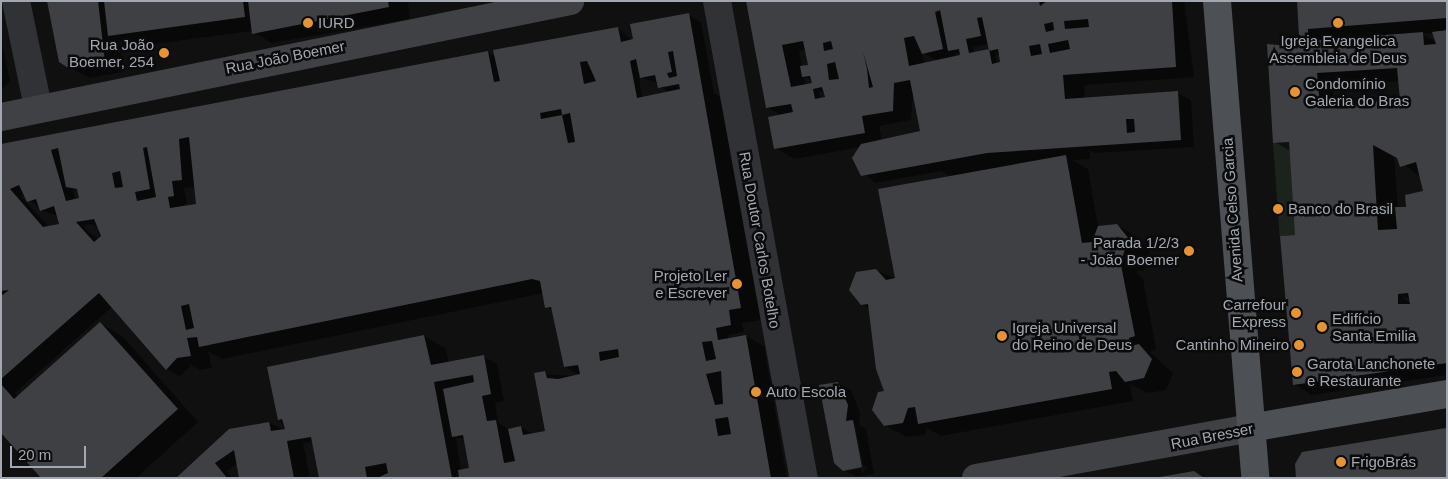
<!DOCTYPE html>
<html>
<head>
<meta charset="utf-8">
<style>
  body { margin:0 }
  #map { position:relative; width:1448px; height:479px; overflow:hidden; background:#101011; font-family:Arial,sans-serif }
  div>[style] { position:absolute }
  .green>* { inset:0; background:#1c231c; transform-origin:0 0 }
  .shadow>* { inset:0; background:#0007 }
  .building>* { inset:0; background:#3f4044 }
  .minor>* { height:28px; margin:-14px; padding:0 14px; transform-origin:14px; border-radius:14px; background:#313236 }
  .tertiary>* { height:28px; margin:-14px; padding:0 14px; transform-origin:14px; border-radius:14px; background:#313236 }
  .secondary>* { height:28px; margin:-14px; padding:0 14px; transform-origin:14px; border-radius:14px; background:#3f4145 }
  .primary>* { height:28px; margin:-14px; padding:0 14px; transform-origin:14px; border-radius:14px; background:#4d5054 }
  .dots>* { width:14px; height:14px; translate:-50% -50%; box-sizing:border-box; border:2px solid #0b0b0c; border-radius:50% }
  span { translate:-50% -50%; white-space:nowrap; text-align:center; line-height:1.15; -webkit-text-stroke:5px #0b0b0c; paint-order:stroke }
  .poi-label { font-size:15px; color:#a2a8b1 }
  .left { translate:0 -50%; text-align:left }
  .right { translate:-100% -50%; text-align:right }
  .street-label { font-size:15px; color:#a2a8b1 }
  .frame { position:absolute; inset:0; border:2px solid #a2a8b1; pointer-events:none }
  .scale { position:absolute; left:10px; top:446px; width:76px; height:22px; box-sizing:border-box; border:2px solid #a2a8b1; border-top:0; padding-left:6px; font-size:15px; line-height:18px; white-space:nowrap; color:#a2a8b1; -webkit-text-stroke:4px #0b0b0c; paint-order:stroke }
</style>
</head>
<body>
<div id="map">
  <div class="green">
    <div style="left:1289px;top:142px;width:93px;height:16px;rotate:86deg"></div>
  </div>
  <div class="shadow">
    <div style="clip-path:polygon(48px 1px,408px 1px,410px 19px,271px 43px,253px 31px,131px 47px,119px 40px,123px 72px,89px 78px,71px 68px)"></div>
    <div style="clip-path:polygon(evenodd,752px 1px,1184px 1px,1194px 77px,1084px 85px,1085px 99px,1178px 93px,1191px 100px,1194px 147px,1095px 153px,1089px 150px,1090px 159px,1072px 160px,1088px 169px,1098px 227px,1117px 225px,1139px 238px,1150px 253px,1144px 270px,1136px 271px,1143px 279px,1156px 349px,1150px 352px,1173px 373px,1166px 390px,1148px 393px,1130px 384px,1133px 401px,941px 436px,927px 428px,925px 435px,907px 437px,884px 425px,886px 392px,870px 309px,862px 304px,875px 270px,897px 279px,952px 177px,941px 171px,875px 183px,854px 164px,860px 147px,794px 159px,776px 148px,781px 115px,768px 108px,752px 1px,989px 44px,990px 50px,974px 53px,973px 47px,989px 44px,752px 1px,806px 50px,810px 67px,802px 67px,799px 51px,806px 50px,752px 1px,922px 52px,937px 61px,924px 64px,922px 52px,752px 1px,995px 52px,1000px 56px,1004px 63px,997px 64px,995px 52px,752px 1px,961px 53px,962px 56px,955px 57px,955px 54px,961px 53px,752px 1px,804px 77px,812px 80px,813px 84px,806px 85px,804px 77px,752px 1px,819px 90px,826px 95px,827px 98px,820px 99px,819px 90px,752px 1px,913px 92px,921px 132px,882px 140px,879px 126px,911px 120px,913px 92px)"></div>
    <div style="clip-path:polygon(evenodd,1298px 1px,1447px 1px,1447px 375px,1312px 395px,1294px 384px,1300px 236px,1291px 151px,1274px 142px,1297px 49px,1312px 42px,1300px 35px,1298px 1px,1433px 33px,1437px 42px,1422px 34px,1433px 33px,1298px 1px,1332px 81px,1340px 85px,1400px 81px,1402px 101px,1334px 105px,1332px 81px,1298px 1px,1394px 156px,1420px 177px,1426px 194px,1408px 208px,1398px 209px,1394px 156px,1298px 1px,1404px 296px,1410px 300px,1410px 303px,1403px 298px,1404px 296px)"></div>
    <div style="clip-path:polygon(evenodd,688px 15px,701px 22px,714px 93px,719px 96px,728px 127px,762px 320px,742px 323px,744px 332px,728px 335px,729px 339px,746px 336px,764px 346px,787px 478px,320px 478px,313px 441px,303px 443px,310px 478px,241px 478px,238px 463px,227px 471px,232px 478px,178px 478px,269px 423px,286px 430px,279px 419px,424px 336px,446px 349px,449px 363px,484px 357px,497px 364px,504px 401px,495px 403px,498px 422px,509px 430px,521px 427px,533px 434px,547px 433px,536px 374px,581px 376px,565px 367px,554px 311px,546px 307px,544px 293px,222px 359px,208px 351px,212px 368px,200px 370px,188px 363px,190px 367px,180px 376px,167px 369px,112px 307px,15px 393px,18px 397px,101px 324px,122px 336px,198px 422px,136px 478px,43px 478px,1px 431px,1px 145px,488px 52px,495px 57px,618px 28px,632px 41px,688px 15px,593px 71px,598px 82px,595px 83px,593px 71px,688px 15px,639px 76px,658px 84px,668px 92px,642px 98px,639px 76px,688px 15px,194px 187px,199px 205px,181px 208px,187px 203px,184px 188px,194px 187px,688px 15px,73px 190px,79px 191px,79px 199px,76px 200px,73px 190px,688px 15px,25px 195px,41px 210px,58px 216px,64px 225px,49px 227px,21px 196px,25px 195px,688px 15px,92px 224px,98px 228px,99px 239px,85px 229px,84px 225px,92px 224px,688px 15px,456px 438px,465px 439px,473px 468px,461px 470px,456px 438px)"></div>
    <div style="clip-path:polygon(1px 38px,10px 81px,1px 91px)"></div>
    <div style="clip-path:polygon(838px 383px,851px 390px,860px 413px,859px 425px,866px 429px,874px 474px,857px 477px,846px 471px,861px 469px,862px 474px,868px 467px,863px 466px,855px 425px,843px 470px)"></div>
  </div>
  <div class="building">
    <div style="clip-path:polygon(47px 1px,98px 1px,105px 62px,70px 69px,59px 62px)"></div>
    <div style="clip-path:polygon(104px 1px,243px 1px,245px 17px,108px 36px)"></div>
    <div style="clip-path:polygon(248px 1px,388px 1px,389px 7px,252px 34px)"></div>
    <div style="clip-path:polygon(evenodd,746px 1px,1039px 1px,1040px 6px,1047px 1px,1172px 1px,1176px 67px,1063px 75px,1065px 99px,1178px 91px,1181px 140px,987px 153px,861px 176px,852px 158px,861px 144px,920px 131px,910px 80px,894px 83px,893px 111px,862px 116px,865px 133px,774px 149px,768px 117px,793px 112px,791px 104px,766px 108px,746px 1px,940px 10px,948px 51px,959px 49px,960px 55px,909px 66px,904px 38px,914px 36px,922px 54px,943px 49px,935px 12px,940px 10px,746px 1px,982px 17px,989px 51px,998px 49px,1000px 62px,992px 64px,989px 49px,969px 53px,966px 39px,981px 36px,977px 18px,982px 17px,746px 1px,1088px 19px,1089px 27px,1065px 29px,1064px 21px,1088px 19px,746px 1px,1053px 22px,1054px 30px,1046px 32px,1044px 24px,1053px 22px,746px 1px,1068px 40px,1070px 49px,1050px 53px,1048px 44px,1068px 40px,746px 1px,803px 41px,808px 65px,800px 66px,802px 77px,810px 76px,812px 83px,791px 87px,782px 45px,803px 41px,746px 1px,831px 41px,833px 49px,824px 51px,823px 43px,831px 41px,746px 1px,1040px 44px,1042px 54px,1031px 56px,1029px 46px,1040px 44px,746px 1px,863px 52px,873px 87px,869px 88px,867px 69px,863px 52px,746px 1px,835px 62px,839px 79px,829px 80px,827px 64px,835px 62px,746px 1px,822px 87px,825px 97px,815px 99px,813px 89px,822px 87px,746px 1px,1126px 119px,1134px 119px,1135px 132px,1127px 133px,1126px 119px)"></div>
    <div style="clip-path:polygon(1297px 1px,1447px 1px,1447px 18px,1308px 29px,1308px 36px,1299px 36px)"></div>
    <div style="clip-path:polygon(evenodd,689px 13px,741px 308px,729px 310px,731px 325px,716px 328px,718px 340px,746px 335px,771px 478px,459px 478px,458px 470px,469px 468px,463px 435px,452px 437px,443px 389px,474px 382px,473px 375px,434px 382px,452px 478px,377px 478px,388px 473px,386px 463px,365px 467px,367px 478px,319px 478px,311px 437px,287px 441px,294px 478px,239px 478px,234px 450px,215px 463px,227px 478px,176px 478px,229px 429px,269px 422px,271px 431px,285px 429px,282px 419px,278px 420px,267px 367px,424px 335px,431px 365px,484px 355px,491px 394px,482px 396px,487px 421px,496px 420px,504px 463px,515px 461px,508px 429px,521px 426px,523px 435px,545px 431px,534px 373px,545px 371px,547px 378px,558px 379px,580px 374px,578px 365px,564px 367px,551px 307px,545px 308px,540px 281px,532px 279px,199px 347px,197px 337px,187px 338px,191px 356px,177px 358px,166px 370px,99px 293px,1px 379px,1px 296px,9px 290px,1px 291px,1px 144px,488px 51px,494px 82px,500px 81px,493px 50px,618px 27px,621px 42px,633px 39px,630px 24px,689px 13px,673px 51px,677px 76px,669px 78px,667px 73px,672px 72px,668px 52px,673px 51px,689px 13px,636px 59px,640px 78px,655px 75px,658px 88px,679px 84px,680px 89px,637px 98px,630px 61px,636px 59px,689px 13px,587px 61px,596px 81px,584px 84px,580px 62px,587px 61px,689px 13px,561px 109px,562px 115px,570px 113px,575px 142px,568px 143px,562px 115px,541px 119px,540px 113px,561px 109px,689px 13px,189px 137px,196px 204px,170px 208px,168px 197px,174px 196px,172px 181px,182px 180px,179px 139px,189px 137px,689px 13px,147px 147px,156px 197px,137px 201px,135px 192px,150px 189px,143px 148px,147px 147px,689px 13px,58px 148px,66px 187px,77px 189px,79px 198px,66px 201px,51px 150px,58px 148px,689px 13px,120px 171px,123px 187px,115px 188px,112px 173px,120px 171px,689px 13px,19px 185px,27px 202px,36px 199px,40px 211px,54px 206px,59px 224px,43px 227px,10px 189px,19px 185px,689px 13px,94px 219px,101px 236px,94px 242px,76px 222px,94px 219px,689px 13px,189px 304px,194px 328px,186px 330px,181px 306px,189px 304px,689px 13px,712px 341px,716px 359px,706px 361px,702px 342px,712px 341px,689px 13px,618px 349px,619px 357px,600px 361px,599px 352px,618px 349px,689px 13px,721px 371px,723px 404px,715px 405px,706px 374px,721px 371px,689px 13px,728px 417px,731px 434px,718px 436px,715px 419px,728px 417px)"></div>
    <div style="clip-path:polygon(evenodd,1447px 30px,1447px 363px,1293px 385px,1280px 236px,1295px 235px,1289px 142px,1273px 143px,1267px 44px,1296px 47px,1296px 42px,1423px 32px,1424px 45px,1436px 44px,1432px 32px,1447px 30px,1397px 68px,1400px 100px,1320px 105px,1317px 73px,1397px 68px,1447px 30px,1373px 145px,1397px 158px,1400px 167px,1416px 162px,1423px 191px,1405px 195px,1406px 207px,1395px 207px,1397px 229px,1378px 230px,1373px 145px,1447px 30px,1408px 293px,1410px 304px,1398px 304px,1398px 294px,1408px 293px)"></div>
    <div style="clip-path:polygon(1066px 155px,1082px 243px,1092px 242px,1098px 226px,1117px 224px,1129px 239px,1122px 258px,1115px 259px,1117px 266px,1121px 265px,1135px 336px,1129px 338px,1130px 346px,1139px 344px,1152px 359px,1144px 378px,1125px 382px,1116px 371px,1109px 372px,1112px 389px,918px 424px,915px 407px,908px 408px,903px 423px,884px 426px,872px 410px,878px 392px,884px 391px,876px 369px,868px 304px,861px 305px,849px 290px,856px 272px,876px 269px,886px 280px,895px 278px,878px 189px)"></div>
    <div style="clip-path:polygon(100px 322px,178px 409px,101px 478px,41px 478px,1px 433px,1px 384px,14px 399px)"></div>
    <div style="clip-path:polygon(838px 382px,848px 405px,846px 421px,853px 420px,862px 467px,843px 471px,834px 463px,819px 385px)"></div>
    <div style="clip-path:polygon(1446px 428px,1447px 478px,1296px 478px,1295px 464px,1302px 452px)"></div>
    <div style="clip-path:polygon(1194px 471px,1204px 478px,1160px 478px,1160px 477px)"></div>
  </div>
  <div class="minor">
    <div style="left:16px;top:1px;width:108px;rotate:78.3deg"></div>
  </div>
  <div class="tertiary">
    <div style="left:717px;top:1px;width:485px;rotate:79.7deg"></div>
  </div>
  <div class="secondary">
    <div style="left:1px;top:117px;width:581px;rotate:-11.52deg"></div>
    <div style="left:976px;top:478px;width:279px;rotate:-10.3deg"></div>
  </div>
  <div class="primary">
    <div style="left:1217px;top:1px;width:479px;rotate:85.4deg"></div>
    <div style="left:1250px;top:428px;width:200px;rotate:-9.8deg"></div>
  </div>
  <div class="dots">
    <div style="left:308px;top:23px;background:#e59434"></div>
    <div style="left:1338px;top:23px;background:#e59434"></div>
    <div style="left:164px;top:53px;background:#e59434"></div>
    <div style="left:1295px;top:92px;background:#e59434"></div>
    <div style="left:1278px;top:209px;background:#e59434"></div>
    <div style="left:1189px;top:251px;background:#e59434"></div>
    <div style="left:737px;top:284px;background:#e59434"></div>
    <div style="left:1296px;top:313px;background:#e59434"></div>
    <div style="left:1322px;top:327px;background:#e59434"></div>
    <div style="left:1002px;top:336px;background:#e59434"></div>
    <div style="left:1299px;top:345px;background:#e59434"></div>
    <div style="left:1297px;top:372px;background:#e59434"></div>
    <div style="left:756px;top:392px;background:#e59434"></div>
    <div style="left:1341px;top:462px;background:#e59434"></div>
  </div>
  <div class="poi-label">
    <span class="left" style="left:318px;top:23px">IURD</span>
    <span style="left:1338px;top:49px">Igreja Evangelica<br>Assembleia de Deus</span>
    <span class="right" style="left:154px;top:53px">Rua João<br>Boemer, 254</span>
    <span class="left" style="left:1305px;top:92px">Condomínio<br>Galeria do Bras</span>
    <span class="left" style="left:1288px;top:209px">Banco do Brasil</span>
    <span class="right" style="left:1179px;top:251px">Parada 1/2/3<br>- João Boemer</span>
    <span class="right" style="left:727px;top:284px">Projeto Ler<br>e Escrever</span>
    <span class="right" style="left:1286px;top:313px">Carrefour<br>Express</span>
    <span class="left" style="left:1332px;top:327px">Edifício<br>Santa Emilia</span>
    <span class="left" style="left:1012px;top:336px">Igreja Universal<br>do Reino de Deus</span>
    <span class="right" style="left:1289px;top:345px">Cantinho Mineiro</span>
    <span class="left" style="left:1307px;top:372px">Garota Lanchonete<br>e Restaurante</span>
    <span class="left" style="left:766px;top:392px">Auto Escola</span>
    <span class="left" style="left:1351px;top:462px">FrigoBrás</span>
  </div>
  <div class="street-label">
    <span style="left:285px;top:57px;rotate:-11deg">Rua João Boemer</span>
    <span style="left:1232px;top:210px;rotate:-94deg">Avenida Celso Garcia</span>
    <span style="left:760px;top:240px;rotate:80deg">Rua Doutor Carlos Botelho</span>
    <span style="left:1212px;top:436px;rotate:-11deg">Rua Bresser</span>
  </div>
  <div class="frame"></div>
  <div class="scale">20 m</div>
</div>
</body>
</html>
